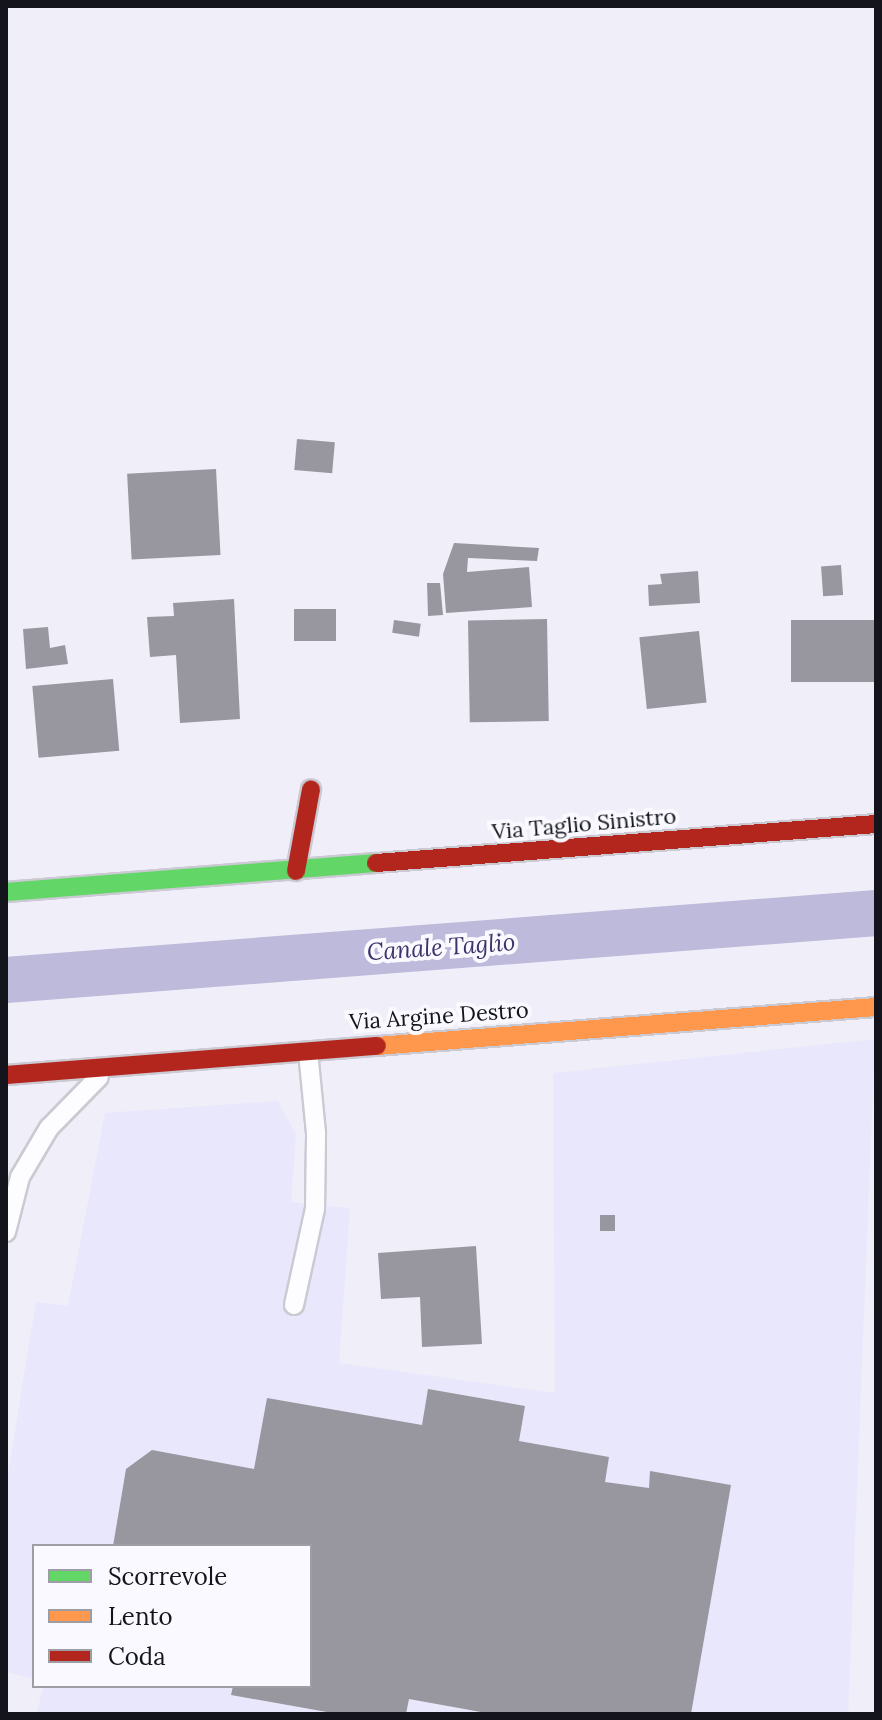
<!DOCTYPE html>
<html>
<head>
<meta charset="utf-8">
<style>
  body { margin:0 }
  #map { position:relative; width:882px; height:1720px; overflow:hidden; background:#f0eef8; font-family:Lora,serif }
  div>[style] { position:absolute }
  .built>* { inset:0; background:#e9e7fb }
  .canal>* { height:46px; margin:-23px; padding:0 23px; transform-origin:23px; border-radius:23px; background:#bdbadb }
  .building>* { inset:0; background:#98979f; transform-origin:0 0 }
  .roads { filter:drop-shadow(2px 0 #cbcad3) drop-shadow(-2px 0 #cbcad3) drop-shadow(0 2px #cbcad3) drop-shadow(0 -2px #cbcad3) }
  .lane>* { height:18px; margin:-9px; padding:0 9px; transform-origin:9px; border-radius:9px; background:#fdfcfe }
  .fast>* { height:18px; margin:-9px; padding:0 9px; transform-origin:9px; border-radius:9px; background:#63d668 }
  .slow>* { height:18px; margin:-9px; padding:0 9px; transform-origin:9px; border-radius:9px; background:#ff974d }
  .jam>* { height:18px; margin:-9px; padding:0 9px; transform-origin:9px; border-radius:9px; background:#b3261e }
  span { translate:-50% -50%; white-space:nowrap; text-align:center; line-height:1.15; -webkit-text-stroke:8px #f9f9ff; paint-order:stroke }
  .street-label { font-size:22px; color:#14141d }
  .water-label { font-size:24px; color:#3c3369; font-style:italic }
  .frame { position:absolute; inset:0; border:8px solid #14141d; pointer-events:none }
  .legend { position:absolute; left:32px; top:1544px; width:280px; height:144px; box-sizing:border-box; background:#f9f9ff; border:2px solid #9d9da5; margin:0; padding:10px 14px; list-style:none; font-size:24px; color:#14141d }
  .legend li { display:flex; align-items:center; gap:16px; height:40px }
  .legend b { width:40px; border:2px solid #9d9da5 }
</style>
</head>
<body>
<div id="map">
  <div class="built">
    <div style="clip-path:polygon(875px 1039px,848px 1714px,36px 1714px,44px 1686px,310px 1686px,310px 1546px,34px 1546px,34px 1679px,6px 1672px,6px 1486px,36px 1302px,68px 1306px,105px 1113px,278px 1101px,296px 1135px,291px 1202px,350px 1208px,339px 1363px,555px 1393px,553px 1073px)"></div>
  </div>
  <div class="canal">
    <div style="left:6px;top:980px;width:873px;rotate:-4.4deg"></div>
  </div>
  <div class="building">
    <div style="left:297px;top:439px;width:38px;height:31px;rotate:5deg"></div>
    <div style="left:216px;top:469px;width:86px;height:89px;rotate:87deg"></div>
    <div style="clip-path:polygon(454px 543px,539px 548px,537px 561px,468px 558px,467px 572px,529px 567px,532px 607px,446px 613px,443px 574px)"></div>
    <div style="left:841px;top:565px;width:30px;height:20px;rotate:86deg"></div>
    <div style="clip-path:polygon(698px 571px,700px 603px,649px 606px,648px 585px,662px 584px,660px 574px)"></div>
    <div style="clip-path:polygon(427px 583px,440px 583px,443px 615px,428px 616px)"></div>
    <div style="clip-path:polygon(234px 599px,240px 719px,180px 723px,176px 655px,150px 657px,147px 617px,174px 616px,173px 603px)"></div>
    <div style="left:336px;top:609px;width:32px;height:42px;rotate:90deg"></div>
    <div style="left:547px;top:619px;width:102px;height:79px;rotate:89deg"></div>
    <div style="left:394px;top:620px;width:27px;height:13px;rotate:8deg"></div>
    <div style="left:876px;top:620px;width:62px;height:85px;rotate:90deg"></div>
    <div style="clip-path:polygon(48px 627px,50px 648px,65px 645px,68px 664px,26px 669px,23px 629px)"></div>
    <div style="left:699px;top:631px;width:72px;height:60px;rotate:84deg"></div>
    <div style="left:113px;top:679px;width:72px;height:81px;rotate:85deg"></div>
    <div style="left:600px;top:1215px;width:15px;height:16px"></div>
    <div style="clip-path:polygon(476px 1246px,482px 1344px,422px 1347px,420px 1297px,381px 1299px,378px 1253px)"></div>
    <div style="clip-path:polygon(428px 1389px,525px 1406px,519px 1441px,609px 1457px,605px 1482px,649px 1488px,650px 1471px,731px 1485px,691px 1714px,492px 1714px,409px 1699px,406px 1714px,338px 1714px,231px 1695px,233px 1686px,310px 1686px,310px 1546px,113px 1546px,126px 1469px,152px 1450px,254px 1469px,267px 1398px,422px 1425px)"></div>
  </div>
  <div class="roads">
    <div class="lane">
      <div style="left:6px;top:1232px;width:57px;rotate:-75.7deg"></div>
      <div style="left:20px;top:1177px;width:57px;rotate:-59.4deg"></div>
      <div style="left:49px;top:1128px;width:71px;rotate:-45.6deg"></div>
      <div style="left:294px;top:1305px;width:98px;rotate:-77.7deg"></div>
      <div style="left:315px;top:1209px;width:76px;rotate:-89.2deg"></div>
      <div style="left:316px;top:1133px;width:82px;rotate:-95.6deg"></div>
    </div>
    <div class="fast">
      <div style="left:6px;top:892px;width:371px;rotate:-4.5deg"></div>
    </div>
    <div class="slow">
      <div style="left:377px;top:1046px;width:501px;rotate:-4.47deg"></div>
    </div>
    <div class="jam">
      <div style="left:376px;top:863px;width:502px;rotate:-4.46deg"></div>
      <div style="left:296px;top:871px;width:83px;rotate:-79.6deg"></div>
      <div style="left:6px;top:1075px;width:372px;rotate:-4.5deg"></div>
    </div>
  </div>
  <div class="street-label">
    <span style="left:584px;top:824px;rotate:-5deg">Via Taglio Sinistro</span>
    <span style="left:439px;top:1016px;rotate:-4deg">Via Argine Destro</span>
  </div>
  <div class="water-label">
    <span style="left:441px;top:947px;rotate:-4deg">Canale Taglio</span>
  </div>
  <div class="frame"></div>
  <ul class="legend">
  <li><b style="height:10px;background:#63d668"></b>Scorrevole</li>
  <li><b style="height:10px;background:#ff974d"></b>Lento</li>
  <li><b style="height:10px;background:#b3261e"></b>Coda</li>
  </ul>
</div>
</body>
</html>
